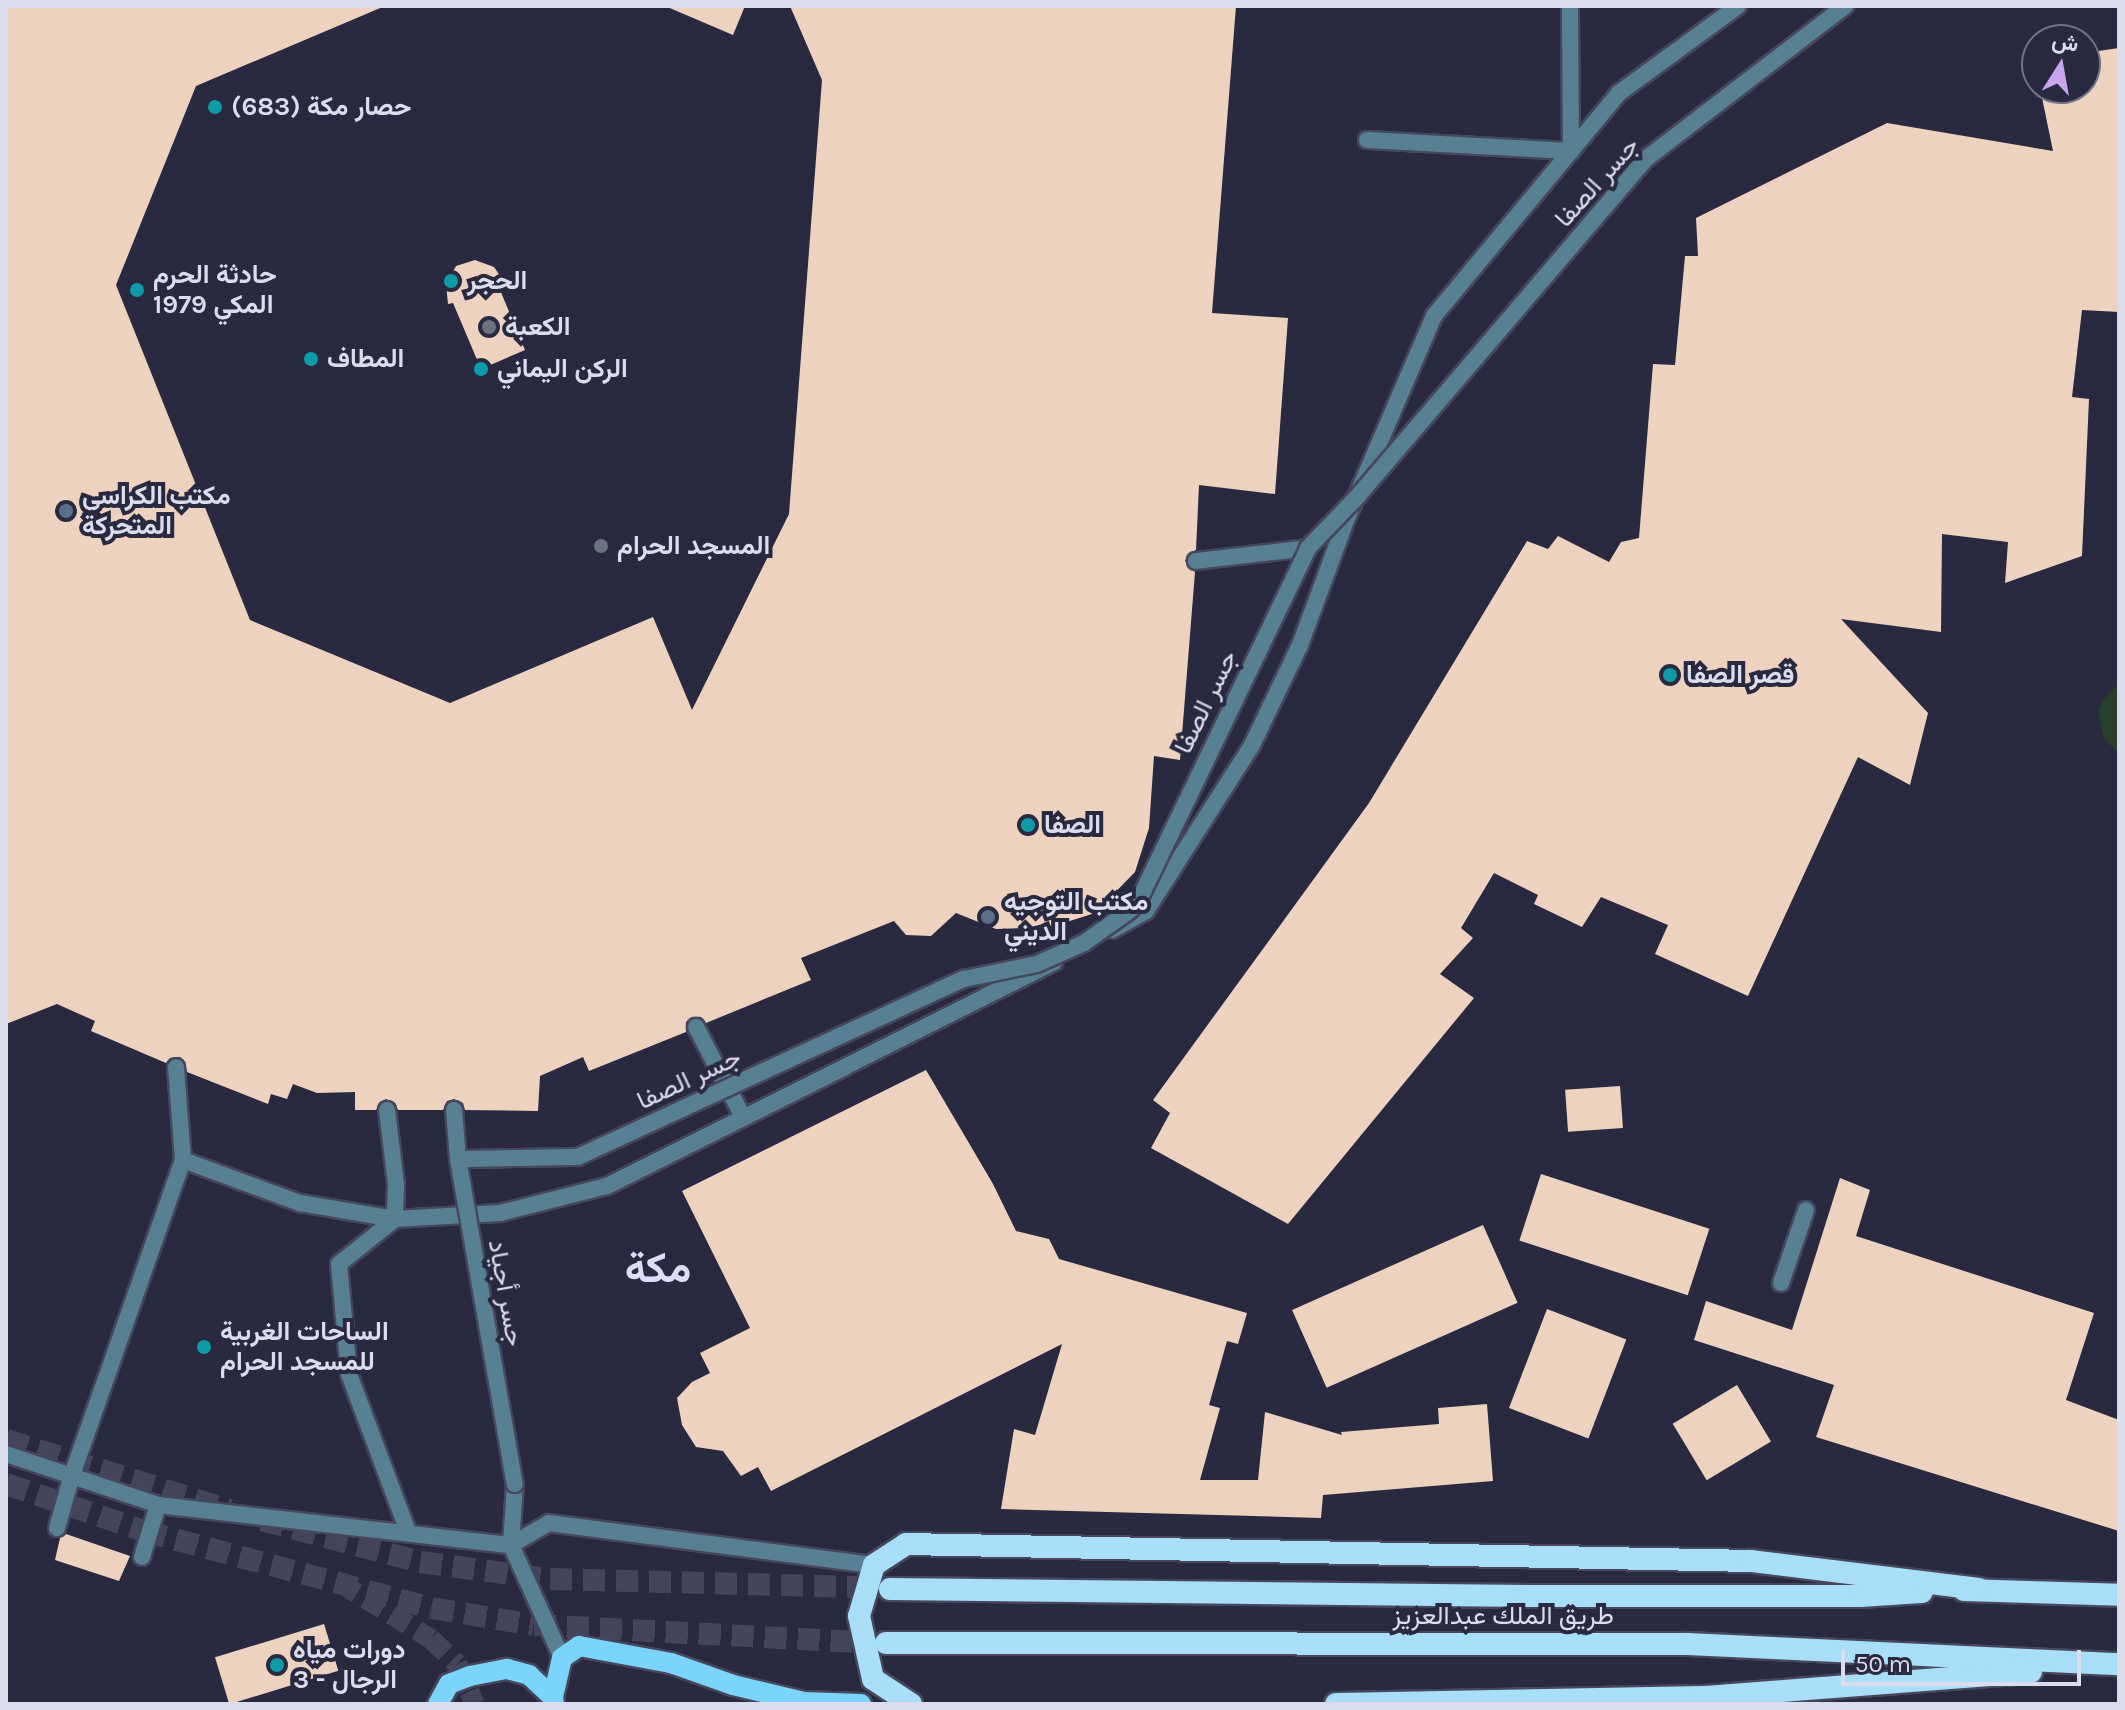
<!DOCTYPE html>
<html>
<head>
<meta charset="utf-8">
<style>
  body { margin:0 }
  #map { position:relative; width:2125px; height:1710px; overflow:hidden; background:#292a40; font-family:Karla,Vazirmatn,sans-serif }
  div>[style] { position:absolute }
  .green>* { inset:0; background:#283f2d }
  .building>* { inset:0; background:#eed2c0; transform-origin:0 0 }
  .primary-tunnel>* { height:20px; margin-top:-10px; transform-origin:0; background:repeating-linear-gradient(90deg,#44455a 0 20px,transparent 0 30px) }
  .trunk-tunnel>* { height:22px; margin-top:-11px; transform-origin:0; background:repeating-linear-gradient(90deg,#44455a 0 22px,transparent 0 33px) }
  .roads { filter:drop-shadow(2px 0 #46475c) drop-shadow(-2px 0 #46475c) drop-shadow(0 2px #46475c) drop-shadow(0 -2px #46475c) }
  .pedestrian>* { height:16px; margin:-8px; padding:0 8px; transform-origin:8px; border-radius:8px; background:#578093 }
  .minor>* { height:16px; margin:-8px; padding:0 8px; transform-origin:8px; border-radius:8px; background:#578093 }
  .primary>* { height:20px; margin:-10px; padding:0 10px; transform-origin:10px; border-radius:10px; background:#7ad4fc }
  .trunk>* { height:22px; margin:-11px; padding:0 11px; transform-origin:11px; border-radius:11px; background:#a8def8 }
  .bridges { filter:drop-shadow(2px 0 #46475c) drop-shadow(-2px 0 #46475c) drop-shadow(0 2px #46475c) drop-shadow(0 -2px #46475c) }
  .pedestrian-bridge>* { height:16px; margin:-8px; padding:0 8px; transform-origin:8px; border-radius:8px; background:#578093 }
  .dots>* { width:22px; height:22px; translate:-50% -50%; box-sizing:border-box; border:4px solid #292a40; border-radius:50% }
  span { translate:-50% -50%; white-space:nowrap; text-align:center; line-height:1.15; -webkit-text-stroke:8px #292a40; paint-order:stroke }
  .poi-label { font-size:26px; color:#dcddec; font-weight:700 }
  .left { translate:0 -50%; text-align:left }
  .street-label { font-size:26px; color:#dcddec }
  .town-label { font-size:42px; color:#dcdefc; font-weight:700 }
  .frame { position:absolute; inset:0; border:8px solid #dcddec; pointer-events:none }
  .north { position:absolute; left:2021px; top:24px; width:80px; height:80px; box-sizing:border-box; background:#292a40; border:2px solid #717285; border-radius:50%; rotate:11deg; font-size:22px; font-weight:700; line-height:32px; text-align:center; color:#dcddec }
  .north::after { content:''; display:block; margin:auto; width:28px; height:36px; background:#c8a6ef; clip-path:polygon(50% 0,100% 100%,50% 72%,0 100%) }
  .scale { position:absolute; left:1841px; top:1650px; width:240px; height:36px; box-sizing:border-box; border:4px solid #dcddec; border-top:0; padding-left:10px; font-size:24px; line-height:28px; white-space:nowrap; color:#dcddec; -webkit-text-stroke:6px #292a40; paint-order:stroke }
</style>
</head>
<body>
<div id="map">
  <div class="green">
    <div style="clip-path:polygon(2119px 683px,2119px 753px,2104px 739px,2098px 714px,2102px 701px)"></div>
  </div>
  <div class="building">
    <div style="clip-path:polygon(6px 6px,385px 6px,196px 86px,116px 285px,250px 620px,450px 703px,653px 617px,692px 710px,789px 514px,822px 80px,790px 6px,1236px 6px,1212px 313px,1288px 318px,1275px 494px,1199px 485px,1196px 550px,1189px 553px,1185px 561px,1195px 572px,1180px 760px,1154px 756px,1149px 828px,1135px 872px,1095px 913px,1051px 927px,996px 929px,956px 913px,931px 936px,906px 935px,894px 921px,801px 958px,811px 980px,706px 1023px,701px 1017px,692px 1017px,686px 1022px,686px 1032px,589px 1071px,583px 1057px,540px 1076px,538px 1111px,465px 1110px,463px 1103px,454px 1099px,447px 1101px,443px 1110px,398px 1110px,395px 1103px,386px 1099px,380px 1102px,376px 1110px,355px 1110px,355px 1092px,317px 1093px,293px 1084px,287px 1099px,271px 1094px,268px 1104px,187px 1072px,185px 1062px,180px 1057px,170px 1058px,166px 1063px,91px 1031px,95px 1021px,57px 1004px,6px 1024px)"></div>
    <div style="clip-path:polygon(665px 6px,745px 6px,733px 35px)"></div>
    <div style="clip-path:polygon(2119px 48px,2119px 312px,2082px 310px,2072px 397px,2089px 399px,2082px 556px,2005px 583px,2008px 542px,1942px 534px,1941px 632px,1841px 619px,1928px 713px,1910px 785px,1858px 757px,1748px 996px,1655px 954px,1668px 925px,1601px 897px,1582px 927px,1534px 904px,1538px 895px,1494px 873px,1461px 928px,1473px 938px,1440px 974px,1474px 998px,1288px 1224px,1151px 1148px,1170px 1113px,1153px 1100px,1369px 803px,1527px 541px,1548px 549px,1558px 536px,1609px 562px,1621px 542px,1639px 538px,1653px 364px,1675px 365px,1685px 256px,1698px 256px,1696px 218px,1887px 123px,2053px 151px,2040px 88px,2085px 88px,2085px 53px)"></div>
    <div style="clip-path:polygon(475px 260px,494px 267px,505px 283px,498px 285px,525px 350px,481px 369px,453px 303px,448px 304px,446px 284px,456px 266px)"></div>
    <div style="clip-path:polygon(926px 1070px,993px 1184px,1016px 1231px,1049px 1239px,1059px 1259px,1247px 1313px,1238px 1344px,1227px 1341px,1209px 1405px,1220px 1408px,1200px 1480px,1258px 1480px,1265px 1412px,1342px 1435px,1341px 1432px,1439px 1424px,1438px 1408px,1487px 1404px,1493px 1481px,1323px 1495px,1321px 1518px,1001px 1509px,1014px 1429px,1035px 1435px,1062px 1344px,771px 1491px,758px 1467px,741px 1476px,723px 1451px,696px 1447px,682px 1425px,677px 1398px,692px 1382px,710px 1373px,700px 1353px,750px 1328px,682px 1191px)"></div>
    <div style="left:1620px;top:1086px;width:42px;height:55px;rotate:86deg"></div>
    <div style="left:1541px;top:1174px;width:177px;height:70px;rotate:18deg"></div>
    <div style="clip-path:polygon(1840px 1178px,1870px 1190px,1856px 1236px,2094px 1313px,2066px 1400px,2119px 1420px,2119px 1531px,1816px 1437px,1834px 1385px,1694px 1340px,1706px 1301px,1792px 1330px)"></div>
    <div style="left:1483px;top:1225px;width:85px;height:209px;rotate:66deg"></div>
    <div style="left:1547px;top:1309px;width:85px;height:106px;rotate:21deg"></div>
    <div style="left:1737px;top:1385px;width:66px;height:75px;rotate:59deg"></div>
    <div style="clip-path:polygon(66px 1534px,130px 1556px,119px 1581px,55px 1560px,60px 1538px)"></div>
    <div style="left:324px;top:1624px;width:49px;height:114px;rotate:73deg"></div>
  </div>
  <div class="primary-tunnel">
    <div style="left:340px;top:1583px;width:107px;rotate:31.6deg"></div>
    <div style="left:431px;top:1639px;width:36px;rotate:44deg"></div>
    <div style="left:457px;top:1664px;width:44px;rotate:65.8deg"></div>
  </div>
  <div class="trunk-tunnel">
    <div style="left:6px;top:1440px;width:234px;rotate:17.4deg"></div>
    <div style="left:6px;top:1484px;width:146px;rotate:18.8deg"></div>
    <div style="left:144px;top:1531px;width:298px;rotate:15deg"></div>
    <div style="left:432px;top:1608px;width:103px;rotate:9.5deg"></div>
    <div style="left:534px;top:1625px;width:347px;rotate:3deg"></div>
    <div style="left:262px;top:1520px;width:163px;rotate:14.9deg"></div>
    <div style="left:420px;top:1562px;width:131px;rotate:7.5deg"></div>
    <div style="left:550px;top:1579px;width:334px;rotate:1.5deg"></div>
  </div>
  <div class="roads">
    <div class="pedestrian">
      <div style="left:1367px;top:140px;width:204px;rotate:3.1deg"></div>
      <div style="left:1571px;top:151px;width:145px;rotate:-90.4deg"></div>
      <div style="left:1196px;top:561px;width:113px;rotate:-6.6deg"></div>
      <div style="left:1112px;top:930px;width:39px;rotate:-29deg"></div>
      <div style="left:1146px;top:911px;width:197px;rotate:-57.4deg"></div>
      <div style="left:1252px;top:745px;width:111px;rotate:-64.4deg"></div>
      <div style="left:1300px;top:645px;width:135px;rotate:-69.7deg"></div>
      <div style="left:1347px;top:518px;width:220px;rotate:-66.7deg"></div>
      <div style="left:1434px;top:316px;width:290px;rotate:-50.3deg"></div>
      <div style="left:1619px;top:93px;width:147px;rotate:-36.2deg"></div>
      <div style="left:696px;top:1027px;width:102px;rotate:62.4deg"></div>
      <div style="left:387px;top:1110px;width:75px;rotate:83.1deg"></div>
      <div style="left:396px;top:1184px;width:35px;rotate:92deg"></div>
      <div style="left:395px;top:1219px;width:72px;rotate:141.2deg"></div>
      <div style="left:339px;top:1264px;width:110px;rotate:84.8deg"></div>
      <div style="left:349px;top:1374px;width:169px;rotate:69.5deg"></div>
      <div style="left:183px;top:1160px;width:125px;rotate:20.2deg"></div>
      <div style="left:300px;top:1203px;width:96px;rotate:9.6deg"></div>
      <div style="left:395px;top:1219px;width:105px;rotate:-3.3deg"></div>
      <div style="left:500px;top:1213px;width:110px;rotate:-14.2deg"></div>
      <div style="left:607px;top:1186px;width:500px;rotate:-26.6deg"></div>
      <div style="left:6px;top:1454px;width:160px;rotate:18.5deg"></div>
      <div style="left:158px;top:1505px;width:355px;rotate:6.5deg"></div>
      <div style="left:511px;top:1545px;width:44px;rotate:-30.1deg"></div>
      <div style="left:549px;top:1523px;width:328px;rotate:7.4deg"></div>
      <div style="left:515px;top:1484px;width:61px;rotate:93.8deg"></div>
      <div style="left:511px;top:1545px;width:124px;rotate:65.7deg"></div>
      <div style="left:57px;top:1528px;width:55px;rotate:-74.2deg"></div>
      <div style="left:72px;top:1475px;width:334px;rotate:-70.6deg"></div>
      <div style="left:183px;top:1160px;width:93px;rotate:-94.3deg"></div>
      <div style="left:142px;top:1557px;width:54px;rotate:-72.9deg"></div>
    </div>
    <div class="minor">
      <div style="left:1781px;top:1283px;width:77px;rotate:-71.1deg"></div>
    </div>
    <div class="primary">
      <div style="left:553px;top:1697px;width:40px;rotate:-77deg"></div>
      <div style="left:562px;top:1658px;width:21px;rotate:-35deg"></div>
      <div style="left:579px;top:1646px;width:94px;rotate:10.5deg"></div>
      <div style="left:671px;top:1663px;width:66px;rotate:19.5deg"></div>
      <div style="left:733px;top:1685px;width:73px;rotate:13.5deg"></div>
      <div style="left:804px;top:1702px;width:57px;rotate:2deg"></div>
      <div style="left:438px;top:1704px;width:23px;rotate:-61deg"></div>
      <div style="left:449px;top:1684px;width:22px;rotate:-21deg"></div>
      <div style="left:470px;top:1676px;width:38px;rotate:-11deg"></div>
      <div style="left:507px;top:1669px;width:23px;rotate:15deg"></div>
      <div style="left:529px;top:1675px;width:33px;rotate:43deg"></div>
      <div style="left:553px;top:1697px;width:7px;rotate:82deg"></div>
    </div>
    <div class="trunk">
      <div style="left:890px;top:1589px;width:640px;rotate:0.63deg"></div>
      <div style="left:1530px;top:1596px;width:330px"></div>
      <div style="left:1860px;top:1596px;width:62px;rotate:-3.7deg"></div>
      <div style="left:1964px;top:1590px;width:155px;rotate:1.8deg"></div>
      <div style="left:886px;top:1643px;width:802px;rotate:0.07deg"></div>
      <div style="left:1688px;top:1644px;width:431px;rotate:2.7deg"></div>
      <div style="left:911px;top:1704px;width:45px;rotate:-146.7deg"></div>
      <div style="left:873px;top:1679px;width:65px;rotate:-102.5deg"></div>
      <div style="left:859px;top:1616px;width:53px;rotate:-73.6deg"></div>
      <div style="left:874px;top:1565px;width:38px;rotate:-33deg"></div>
      <div style="left:906px;top:1544px;width:845px;rotate:1.15deg"></div>
      <div style="left:1751px;top:1561px;width:229px;rotate:7deg"></div>
      <div style="left:1336px;top:1704px;width:368px;rotate:-1.1deg"></div>
      <div style="left:1704px;top:1697px;width:328px;rotate:-4.4deg"></div>
    </div>
  </div>
  <div class="bridges">
    <div class="pedestrian-bridge">
      <div style="left:454px;top:1110px;width:49px;rotate:85.3deg"></div>
      <div style="left:458px;top:1159px;width:330px;rotate:80.1deg"></div>
      <div style="left:458px;top:1159px;width:120px;rotate:-1deg"></div>
      <div style="left:578px;top:1157px;width:425px;rotate:-24.8deg"></div>
      <div style="left:964px;top:979px;width:75px;rotate:-11.6deg"></div>
      <div style="left:1037px;top:964px;width:51px;rotate:-24.1deg"></div>
      <div style="left:1084px;top:943px;width:55px;rotate:-35.4deg"></div>
      <div style="left:1129px;top:911px;width:11px;rotate:-41deg"></div>
      <div style="left:1137px;top:904px;width:395px;rotate:-64.3deg"></div>
      <div style="left:1308px;top:548px;width:71px;rotate:-46.1deg"></div>
      <div style="left:1357px;top:497px;width:446px;rotate:-49.5deg"></div>
      <div style="left:1647px;top:158px;width:250px;rotate:-37.5deg"></div>
    </div>
  </div>
  <div class="dots">
    <div style="left:215px;top:107px;background:#0f9aa8"></div>
    <div style="left:451px;top:281px;background:#0f9aa8"></div>
    <div style="left:137px;top:290px;background:#0f9aa8"></div>
    <div style="left:489px;top:327px;background:#6b7280"></div>
    <div style="left:311px;top:359px;background:#0f9aa8"></div>
    <div style="left:481px;top:369px;background:#0f9aa8"></div>
    <div style="left:66px;top:511px;background:#5c6f8a"></div>
    <div style="left:601px;top:546px;background:#6b7280"></div>
    <div style="left:1670px;top:675px;background:#0f9aa8"></div>
    <div style="left:1028px;top:825px;background:#0f9aa8"></div>
    <div style="left:988px;top:917px;background:#5c6f8a"></div>
    <div style="left:204px;top:1347px;background:#0f9aa8"></div>
    <div style="left:277px;top:1665px;background:#0f9aa8"></div>
  </div>
  <div class="poi-label">
    <span class="left" style="left:231px;top:107px">حصار مكة (683)</span>
    <span class="left" style="left:153px;top:290px">حادثة الحرم<br>المكي 1979</span>
    <span class="left" style="left:467px;top:281px">الحجر</span>
    <span class="left" style="left:505px;top:327px">الكعبة</span>
    <span class="left" style="left:327px;top:359px">المطاف</span>
    <span class="left" style="left:497px;top:369px">الركن اليماني</span>
    <span class="left" style="left:82px;top:511px">مكتب الكراسي<br>المتحركة</span>
    <span class="left" style="left:617px;top:546px">المسجد الحرام</span>
    <span class="left" style="left:1686px;top:675px">قصر الصفا</span>
    <span class="left" style="left:1044px;top:825px">الصفا</span>
    <span class="left" style="left:1004px;top:917px">مكتب التوجيه<br>الديني</span>
    <span class="left" style="left:220px;top:1347px">الساحات الغربية<br>للمسجد الحرام</span>
    <span class="left" style="left:293px;top:1665px">دورات مياه<br>الرجال - 3</span>
  </div>
  <div class="street-label">
    <span style="left:1597px;top:182px;rotate:-48deg">جسر الصفا</span>
    <span style="left:1206px;top:702px;rotate:-64deg">جسر الصفا</span>
    <span style="left:689px;top:1079px;rotate:-25deg">جسر الصفا</span>
    <span style="left:506px;top:1293px;rotate:80deg">جسر أجياد</span>
    <span style="left:1503px;top:1616px">طريق الملك عبدالعزيز</span>
  </div>
  <div class="town-label">
    <span style="left:658px;top:1268px">مكة</span>
  </div>
  <div class="frame"></div>
  <div class="north">ش</div>
  <div class="scale">50 m</div>
</div>
</body>
</html>
